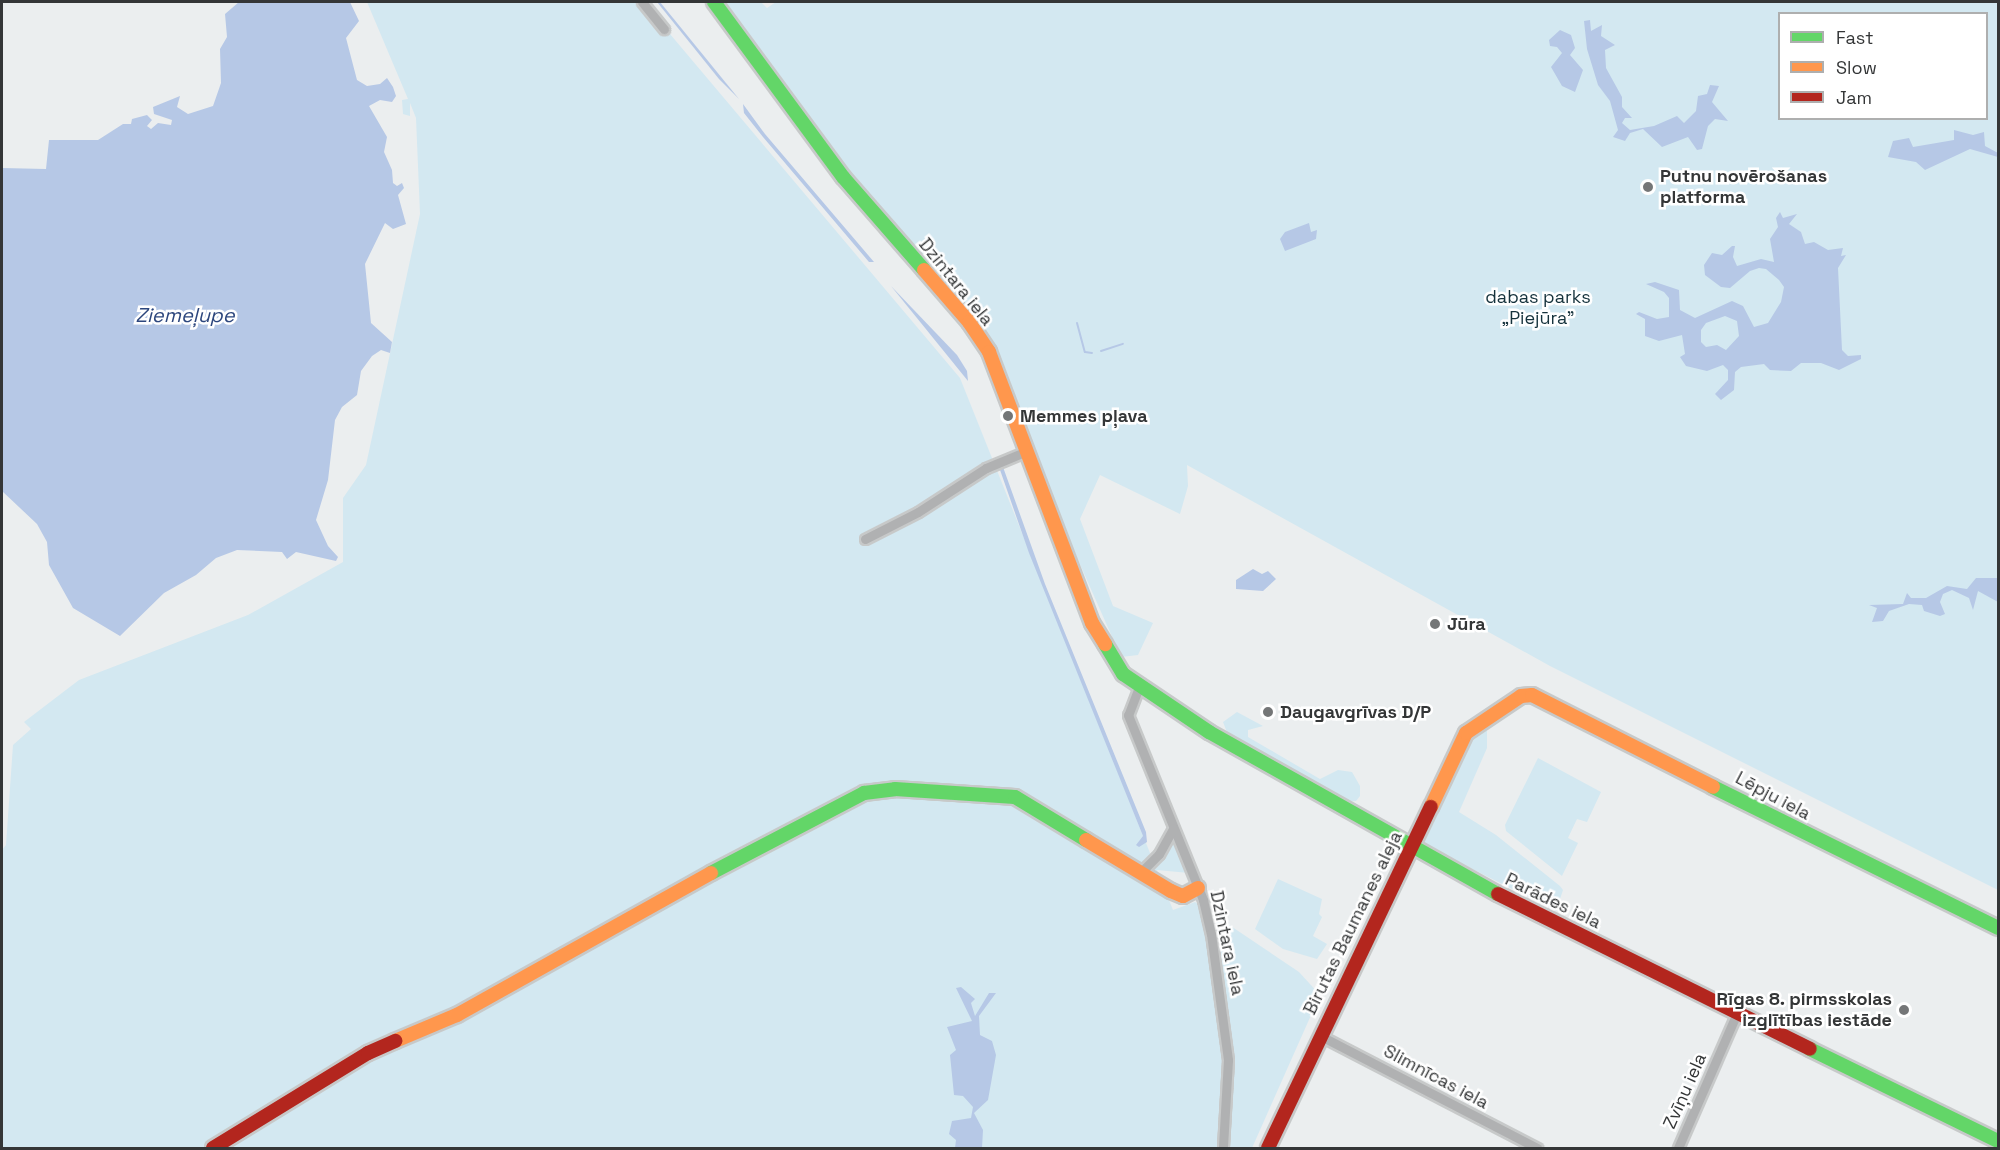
<!DOCTYPE html>
<html>
<head>
<meta charset="utf-8">
<style>
  body { margin:0 }
  #map { position:relative; width:2000px; height:1150px; overflow:hidden; background:#ebeeef; font-family:"Space Grotesk",sans-serif }
  div>[style] { position:absolute }
  .green>* { inset:0; background:#d3e8f1 }
  .water>* { inset:0; background:#b6c8e6 }
  .stream>* { height:2px; margin:-1px; padding:0 1px; transform-origin:1px; border-radius:1px; background:#b6c8e6 }
  .roads { filter:drop-shadow(2px 0 #c7c9c9) drop-shadow(-2px 0 #c7c9c9) drop-shadow(0 2px #c7c9c9) drop-shadow(0 -2px #c7c9c9) }
  .street>* { height:9px; margin:-4.5px; padding:0 4.5px; transform-origin:4.5px; border-radius:4.5px; background:#b0b1b2 }
  .fast>* { height:14px; margin:-7px; padding:0 7px; transform-origin:7px; border-radius:7px; background:#63d668 }
  .slow>* { height:14px; margin:-7px; padding:0 7px; transform-origin:7px; border-radius:7px; background:#ff974d }
  .jam>* { height:14px; margin:-7px; padding:0 7px; transform-origin:7px; border-radius:7px; background:#b3261e }
  .dots>* { width:16px; height:16px; translate:-50% -50%; box-sizing:border-box; border:3px solid #fff; border-radius:50% }
  span { translate:-50% -50%; white-space:nowrap; text-align:center; line-height:1.15; -webkit-text-stroke:5px #fff; paint-order:stroke }
  .poi-label { font-size:18px; color:#343637; font-weight:700 }
  .left { translate:0 -50%; text-align:left }
  .right { translate:-100% -50%; text-align:right }
  .street-label { font-size:18px; color:#343637 }
  .park-label { font-size:18px; color:#15323c }
  .water-label { font-size:20px; color:#2c467d; font-style:italic }
  .frame { position:absolute; inset:0; border:3px solid #343637; pointer-events:none }
  .legend { position:absolute; left:1778px; top:12px; width:210px; height:108px; box-sizing:border-box; background:#fff; border:2px solid #aeafaf; margin:0; padding:8px 10px; list-style:none; font-size:18px; color:#343637 }
  .legend li { display:flex; align-items:center; gap:12px; height:30px }
  .legend b { width:30px; border:2px solid #aeafaf }
</style>
</head>
<body>
<div id="map">
  <div class="green">
    <div style="clip-path:polygon(367px 2px,643px 2px,960px 378px,1156px 868px,1175px 841px,1189px 873px,1157px 870px,1173px 910px,1195px 902px,1299px 972px,1320px 995px,1252px 1148px,2px 1148px,2px 850px,6px 845px,13px 745px,31px 729px,24px 722px,79px 680px,248px 615px,343px 562px,343px 498px,366px 465px,420px 214px,416px 118px,410px 103px,410px 116px,403px 114px,402px 100px,408px 99px)"></div>
    <div style="clip-path:polygon(evenodd,723px 2px,761px 2px,767px 8px,776px 2px,1998px 2px,1998px 890px,1550px 666px,1187px 465px,1188px 486px,1180px 514px,1100px 475px,1080px 519px,1113px 606px,1153px 623px,1138px 655px,1121px 657px,1067px 535px,1002px 360px,979px 323px,847px 172px,723px 2px,1780px 14px,1986px 14px,1986px 118px,1780px 118px,1780px 14px)"></div>
    <div style="clip-path:polygon(1237px 712px,1263px 726px,1248px 730px,1248px 737px,1320px 779px,1338px 770px,1352px 772px,1360px 786px,1360px 796px,1356px 801px,1342px 802px,1228px 735px,1223px 722px)"></div>
    <div style="clip-path:polygon(1480px 730px,1487px 731px,1487px 748px,1459px 812px,1496px 835px,1560px 886px,1563px 890px,1556px 911px,1417px 841px,1472px 733px)"></div>
    <div style="clip-path:polygon(1538px 758px,1601px 792px,1587px 822px,1577px 819px,1568px 838px,1578px 843px,1562px 876px,1506px 831px,1505px 825px)"></div>
    <div style="clip-path:polygon(1278px 879px,1322px 899px,1319px 914px,1322px 917px,1313px 936px,1327px 944px,1317px 959px,1283px 949px,1255px 929px)"></div>
  </div>
  <div class="water">
    <div style="clip-path:polygon(239px 2px,350px 2px,359px 21px,346px 38px,357px 80px,367px 86px,380px 84px,387px 78px,393px 87px,396px 96px,392px 102px,380px 100px,369px 106px,387px 137px,384px 152px,392px 170px,393px 183px,397px 186px,402px 183px,404px 188px,398px 195px,406px 224px,393px 229px,385px 223px,365px 264px,371px 323px,392px 342px,390px 353px,381px 350px,372px 356px,361px 371px,357px 395px,342px 407px,335px 420px,328px 480px,316px 520px,328px 546px,338px 557px,336px 561px,296px 552px,287px 559px,282px 552px,237px 550px,216px 558px,196px 575px,164px 593px,120px 636px,73px 608px,49px 565px,47px 542px,37px 524px,2px 491px,2px 168px,46px 169px,49px 140px,98px 140px,123px 124px,131px 124px,132px 119px,147px 115px,152px 120px,147px 126px,151px 129px,158px 123px,171px 125px,172px 120px,154px 114px,153px 107px,180px 96px,177px 107px,188px 114px,213px 106px,221px 83px,220px 49px,227px 37px,225px 14px)"></div>
    <div style="clip-path:polygon(657px 2px,660px 2px,739px 99px,719px 79px)"></div>
    <div style="clip-path:polygon(1590px 20px,1591px 31px,1602px 25px,1601px 36px,1615px 45px,1605px 50px,1606px 68px,1622px 97px,1622px 107px,1632px 118px,1625px 118px,1622px 123px,1630px 130px,1654px 126px,1677px 116px,1684px 123px,1696px 111px,1698px 96px,1707px 94px,1710px 85px,1719px 86px,1712px 102px,1728px 121px,1715px 119px,1708px 126px,1702px 149px,1697px 150px,1688px 137px,1662px 147px,1643px 129px,1630px 133px,1625px 141px,1613px 137px,1618px 130px,1610px 101px,1598px 85px,1587px 49px,1584px 21px)"></div>
    <div style="clip-path:polygon(1560px 30px,1571px 35px,1575px 48px,1570px 55px,1583px 70px,1575px 92px,1562px 86px,1551px 67px,1562px 53px,1557px 47px,1550px 46px,1549px 40px)"></div>
    <div style="clip-path:polygon(743px 104px,765px 134px,874px 262px,869px 262px,763px 137px,744px 113px)"></div>
    <div style="clip-path:polygon(1954px 130px,1973px 135px,1984px 132px,1985px 146px,1998px 153px,1998px 157px,1970px 149px,1925px 170px,1916px 162px,1888px 157px,1893px 141px,1909px 138px,1913px 147px,1954px 140px)"></div>
    <div style="clip-path:polygon(evenodd,1780px 212px,1783px 218px,1797px 214px,1789px 224px,1801px 232px,1805px 244px,1814px 242px,1828px 250px,1843px 248px,1841px 256px,1846px 255px,1838px 268px,1842px 350px,1848px 356px,1861px 355px,1861px 359px,1839px 370px,1821px 363px,1801px 363px,1791px 371px,1770px 370px,1764px 364px,1741px 367px,1735px 372px,1734px 390px,1721px 400px,1715px 394px,1728px 380px,1728px 370px,1723px 365px,1707px 371px,1686px 366px,1680px 357px,1685px 354px,1682px 335px,1659px 341px,1645px 336px,1645px 319px,1636px 314px,1639px 312px,1657px 319px,1669px 317px,1669px 298px,1664px 292px,1646px 284px,1655px 282px,1679px 290px,1680px 310px,1695px 318px,1732px 301px,1743px 306px,1754px 327px,1768px 323px,1781px 302px,1784px 287px,1779px 280px,1766px 269px,1759px 268px,1750px 271px,1730px 288px,1721px 287px,1705px 275px,1704px 265px,1712px 253px,1722px 255px,1732px 246px,1735px 246px,1733px 257px,1737px 266px,1761px 259px,1774px 262px,1770px 239px,1778px 227px,1776px 218px,1780px 212px,1725px 316px,1737px 321px,1739px 336px,1726px 350px,1717px 345px,1706px 347px,1701px 342px,1701px 330px,1706px 323px,1725px 316px)"></div>
    <div style="clip-path:polygon(1309px 223px,1311px 232px,1317px 230px,1316px 239px,1285px 251px,1280px 239px,1285px 232px)"></div>
    <div style="clip-path:polygon(891px 286px,957px 355px,967px 371px,968px 381px)"></div>
    <div style="clip-path:polygon(999px 467px,1003px 467px,1045px 584px,1146px 832px,1147px 842px,1139px 847px,1136px 845px,1143px 836px,1029px 553px)"></div>
    <div style="clip-path:polygon(1253px 569px,1262px 574px,1268px 571px,1276px 579px,1263px 591px,1236px 589px,1236px 580px)"></div>
    <div style="clip-path:polygon(1976px 578px,1998px 578px,1998px 602px,1978px 591px,1973px 610px,1969px 598px,1952px 590px,1943px 594px,1940px 602px,1945px 614px,1940px 616px,1924px 611px,1922px 605px,1909px 604px,1889px 611px,1883px 621px,1872px 622px,1877px 608px,1869px 605px,1903px 604px,1907px 593px,1911px 598px,1926px 598px,1947px 586px,1967px 589px)"></div>
    <div style="clip-path:polygon(961px 987px,975px 999px,971px 1003px,975px 1016px,989px 993px,996px 993px,979px 1016px,980px 1035px,992px 1041px,996px 1055px,988px 1100px,974px 1113px,983px 1130px,982px 1148px,955px 1148px,956px 1140px,949px 1134px,952px 1121px,971px 1118px,973px 1107px,963px 1096px,954px 1095px,950px 1055px,956px 1050px,947px 1027px,972px 1021px,956px 988px)"></div>
  </div>
  <div class="stream">
    <div style="left:1077px;top:323px;width:30px;rotate:75deg"></div>
    <div style="left:1085px;top:352px;width:7px;rotate:8deg"></div>
    <div style="left:1101px;top:351px;width:23px;rotate:-18deg"></div>
  </div>
  <div class="roads">
    <div class="street">
      <div style="left:642px;top:2px;width:35px;rotate:51deg"></div>
      <div style="left:865px;top:539px;width:59px;rotate:-27deg"></div>
      <div style="left:918px;top:512px;width:81px;rotate:-32.9deg"></div>
      <div style="left:986px;top:468px;width:44px;rotate:-22.5deg"></div>
      <div style="left:1139px;top:687px;width:30px;rotate:111deg"></div>
      <div style="left:1128px;top:715px;width:200px;rotate:67.9deg"></div>
      <div style="left:1203px;top:900px;width:35px;rotate:77deg"></div>
      <div style="left:1211px;top:934px;width:127px;rotate:82.3deg"></div>
      <div style="left:1228px;top:1060px;width:88px;rotate:93.3deg"></div>
      <div style="left:1141px;top:872px;width:25px;rotate:-45deg"></div>
      <div style="left:1159px;top:854px;width:29px;rotate:-61deg"></div>
      <div style="left:1319px;top:1035px;width:246px;rotate:27.4deg"></div>
      <div style="left:1678px;top:1148px;width:147px;rotate:-66.4deg"></div>
    </div>
    <div class="fast">
      <div style="left:714px;top:2px;width:217px;rotate:53.6deg"></div>
      <div style="left:843px;top:177px;width:123px;rotate:48.9deg"></div>
      <div style="left:1105px;top:644px;width:35px;rotate:59deg"></div>
      <div style="left:1123px;top:674px;width:104px;rotate:34deg"></div>
      <div style="left:1209px;top:732px;width:331px;rotate:29.3deg"></div>
      <div style="left:1713px;top:787px;width:318px;rotate:26.3deg"></div>
      <div style="left:711px;top:873px;width:173px;rotate:-27.6deg"></div>
      <div style="left:864px;top:793px;width:31px;rotate:-7deg"></div>
      <div style="left:895px;top:789px;width:120px;rotate:3.8deg"></div>
      <div style="left:1015px;top:797px;width:83px;rotate:31.2deg"></div>
      <div style="left:1810px;top:1049px;width:209px;rotate:26.1deg"></div>
    </div>
    <div class="slow">
      <div style="left:924px;top:270px;width:69px;rotate:49.1deg"></div>
      <div style="left:969px;top:322px;width:36px;rotate:56deg"></div>
      <div style="left:989px;top:352px;width:290px;rotate:69.2deg"></div>
      <div style="left:1092px;top:623px;width:25px;rotate:58deg"></div>
      <div style="left:1431px;top:807px;width:82px;rotate:-64.7deg"></div>
      <div style="left:1466px;top:733px;width:66px;rotate:-33.9deg"></div>
      <div style="left:1521px;top:696px;width:11px;rotate:-5deg"></div>
      <div style="left:1532px;top:695px;width:203px;rotate:26.9deg"></div>
      <div style="left:1086px;top:840px;width:99px;rotate:31deg"></div>
      <div style="left:1171px;top:891px;width:13px;rotate:23deg"></div>
      <div style="left:1183px;top:896px;width:17px;rotate:-28deg"></div>
      <div style="left:395px;top:1041px;width:67px;rotate:-22.8deg"></div>
      <div style="left:457px;top:1015px;width:291px;rotate:-29.2deg"></div>
    </div>
    <div class="jam">
      <div style="left:1498px;top:894px;width:348px;rotate:26.4deg"></div>
      <div style="left:213px;top:1148px;width:182px;rotate:-31.5deg"></div>
      <div style="left:368px;top:1053px;width:30px;rotate:-24deg"></div>
      <div style="left:1268px;top:1148px;width:378px;rotate:-64.5deg"></div>
    </div>
  </div>
  <div class="dots">
    <div style="left:1648px;top:187px;background:#747677"></div>
    <div style="left:1008px;top:416px;background:#747677"></div>
    <div style="left:1435px;top:624px;background:#747677"></div>
    <div style="left:1268px;top:712px;background:#747677"></div>
    <div style="left:1904px;top:1010px;background:#747677"></div>
  </div>
  <div class="poi-label">
    <span class="left" style="left:1660px;top:187px">Putnu novērošanas<br>platforma</span>
    <span class="left" style="left:1020px;top:416px">Memmes pļava</span>
    <span class="left" style="left:1447px;top:624px">Jūra</span>
    <span class="left" style="left:1280px;top:712px">Daugavgrīvas D/P</span>
    <span class="right" style="left:1892px;top:1010px">Rīgas 8. pirmsskolas<br>izglītības iestāde</span>
  </div>
  <div class="street-label">
    <span style="left:956px;top:282px;rotate:51deg">Dzintara iela</span>
    <span style="left:1773px;top:796px;rotate:28deg">Lēpju iela</span>
    <span style="left:1553px;top:901px;rotate:26deg">Parādes iela</span>
    <span style="left:1353px;top:923px;rotate:-64deg">Birutas Baumanes aleja</span>
    <span style="left:1227px;top:943px;rotate:78deg">Dzintara iela</span>
    <span style="left:1436px;top:1077px;rotate:28deg">Slimnīcas iela</span>
    <span style="left:1685px;top:1091px;rotate:-66deg">Zvīņu iela</span>
  </div>
  <div class="park-label">
    <span style="left:1538px;top:308px">dabas parks<br>„Piejūra”</span>
  </div>
  <div class="water-label">
    <span style="left:185px;top:315px">Ziemeļupe</span>
  </div>
  <div class="frame"></div>
  <ul class="legend">
  <li><b style="height:8px;background:#63d668"></b>Fast</li>
  <li><b style="height:8px;background:#ff974d"></b>Slow</li>
  <li><b style="height:8px;background:#b3261e"></b>Jam</li>
  </ul>
</div>
</body>
</html>
